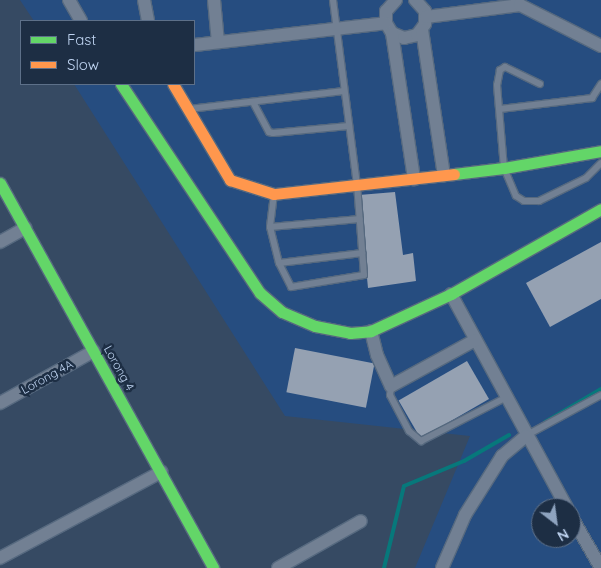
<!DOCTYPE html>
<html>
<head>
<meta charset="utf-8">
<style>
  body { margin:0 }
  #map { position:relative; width:601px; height:568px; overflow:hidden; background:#364a63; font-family:Quicksand,sans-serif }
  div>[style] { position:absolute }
  .built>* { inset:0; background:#264d80 }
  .stream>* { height:4px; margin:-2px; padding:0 2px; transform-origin:2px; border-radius:2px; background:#07787b }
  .building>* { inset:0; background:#95a1b2; transform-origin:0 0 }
  .roads { filter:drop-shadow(1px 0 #56697f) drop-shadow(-1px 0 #56697f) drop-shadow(0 1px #56697f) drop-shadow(0 -1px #56697f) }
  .lane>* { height:6px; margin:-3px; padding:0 3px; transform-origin:3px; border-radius:3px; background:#728093 }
  .street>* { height:12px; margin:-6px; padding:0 6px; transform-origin:6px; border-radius:6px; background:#728093 }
  .fast>* { height:11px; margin:-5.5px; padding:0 5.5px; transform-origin:5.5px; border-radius:5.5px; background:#63d668 }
  .slow>* { height:11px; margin:-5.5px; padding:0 5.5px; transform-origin:5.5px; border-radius:5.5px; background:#ff974d }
  span { translate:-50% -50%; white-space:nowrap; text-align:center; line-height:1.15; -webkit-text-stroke:5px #1d2e44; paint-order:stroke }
  .street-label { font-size:12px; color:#bed3f0 }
  .legend { position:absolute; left:20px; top:20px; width:175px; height:65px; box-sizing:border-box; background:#1d2e44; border:1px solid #5d7089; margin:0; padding:6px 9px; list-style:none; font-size:15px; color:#bed3f0 }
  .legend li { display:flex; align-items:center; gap:10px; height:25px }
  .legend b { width:25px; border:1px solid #5d7089 }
  .north { position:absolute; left:531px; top:498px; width:50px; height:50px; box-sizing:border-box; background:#1d2e44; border:1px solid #5d7089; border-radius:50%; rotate:150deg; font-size:14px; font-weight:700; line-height:20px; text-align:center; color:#bed3f0 }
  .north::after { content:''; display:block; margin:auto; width:18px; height:22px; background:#8ea3bf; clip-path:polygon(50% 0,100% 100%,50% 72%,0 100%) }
</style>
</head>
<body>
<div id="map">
  <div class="built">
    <div style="clip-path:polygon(evenodd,20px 0,601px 0,601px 568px,415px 568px,470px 436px,285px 416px,74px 84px,194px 84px,194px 21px,34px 21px,20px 0,541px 508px,571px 508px,571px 538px,541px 538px,541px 508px)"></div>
  </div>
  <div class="stream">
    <div style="left:545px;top:422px;width:65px;rotate:-30.5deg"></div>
    <div style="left:384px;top:568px;width:84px;rotate:-76.3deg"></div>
    <div style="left:404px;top:486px;width:65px;rotate:-22.6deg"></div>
    <div style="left:464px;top:461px;width:52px;rotate:-30deg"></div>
  </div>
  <div class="building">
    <div style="clip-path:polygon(395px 192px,403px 255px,413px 253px,416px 281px,368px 288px,359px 195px)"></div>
    <div style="clip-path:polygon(601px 242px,601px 299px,550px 327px,526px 283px)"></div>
    <div style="left:295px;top:348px;width:81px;height:45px;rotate:11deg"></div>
    <div style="left:467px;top:361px;width:44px;height:79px;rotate:60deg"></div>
  </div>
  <div class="roads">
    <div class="lane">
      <div style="left:540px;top:84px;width:39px;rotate:-154deg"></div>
      <div style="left:505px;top:67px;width:6px;rotate:149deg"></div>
      <div style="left:500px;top:70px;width:15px;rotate:101deg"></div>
      <div style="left:497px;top:85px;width:83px;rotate:85.2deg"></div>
      <div style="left:504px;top:168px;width:30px;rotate:67deg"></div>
      <div style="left:516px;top:196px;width:9px;rotate:32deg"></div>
      <div style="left:524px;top:201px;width:15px"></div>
      <div style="left:539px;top:201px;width:52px;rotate:-26.1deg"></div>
      <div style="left:586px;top:178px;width:21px;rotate:-45deg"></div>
      <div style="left:253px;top:102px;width:34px;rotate:62deg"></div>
      <div style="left:269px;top:132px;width:4px;rotate:14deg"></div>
      <div style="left:273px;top:133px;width:76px;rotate:-5.3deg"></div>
      <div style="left:189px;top:109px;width:156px;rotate:-6.6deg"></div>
      <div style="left:500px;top:109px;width:93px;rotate:-6.8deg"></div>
      <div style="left:592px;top:98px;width:17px;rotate:-57deg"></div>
      <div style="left:274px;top:194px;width:33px;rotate:97deg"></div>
      <div style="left:270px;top:227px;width:37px;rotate:76deg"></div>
      <div style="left:279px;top:263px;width:27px;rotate:63deg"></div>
      <div style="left:291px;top:287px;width:74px;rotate:-9.3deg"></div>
      <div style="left:364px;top:275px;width:90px;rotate:-94.4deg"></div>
      <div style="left:357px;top:185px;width:187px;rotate:-97.4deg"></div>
      <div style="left:270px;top:227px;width:90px;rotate:-5.1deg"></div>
      <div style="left:279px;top:263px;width:84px;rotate:-6.9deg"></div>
      <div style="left:391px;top:386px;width:9px;rotate:96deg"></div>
      <div style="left:390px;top:395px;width:41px;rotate:62.2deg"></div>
      <div style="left:409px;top:431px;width:16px;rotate:40deg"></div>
      <div style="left:421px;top:441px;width:94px;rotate:-27.1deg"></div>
      <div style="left:527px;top:435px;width:84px;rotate:-28.4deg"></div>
    </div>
    <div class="street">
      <div style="left:69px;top:0;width:24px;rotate:60deg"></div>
      <div style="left:144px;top:0;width:21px;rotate:79deg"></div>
      <div style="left:214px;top:0;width:42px;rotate:84.6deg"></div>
      <div style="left:396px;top:0;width:15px;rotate:132deg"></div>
      <div style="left:386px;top:11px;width:12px;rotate:90deg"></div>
      <div style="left:386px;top:23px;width:12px;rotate:59deg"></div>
      <div style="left:392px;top:33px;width:13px;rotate:23deg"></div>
      <div style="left:404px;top:38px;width:13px;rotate:-13deg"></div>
      <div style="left:417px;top:35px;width:14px;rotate:-54deg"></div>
      <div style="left:425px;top:24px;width:13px;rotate:-90deg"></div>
      <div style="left:425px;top:11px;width:15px;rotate:-132deg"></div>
      <div style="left:426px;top:17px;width:95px;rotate:-7.3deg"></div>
      <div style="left:520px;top:5px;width:91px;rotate:26.8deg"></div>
      <div style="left:422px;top:30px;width:147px;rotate:81.4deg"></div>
      <div style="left:392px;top:33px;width:148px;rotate:81.4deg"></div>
      <div style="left:194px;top:45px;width:193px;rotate:-6.5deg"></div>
      <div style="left:0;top:242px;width:29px;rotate:-29deg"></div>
      <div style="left:451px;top:294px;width:243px;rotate:61.5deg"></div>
      <div style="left:371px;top:331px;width:25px;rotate:76deg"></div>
      <div style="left:377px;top:355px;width:34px;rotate:66deg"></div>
      <div style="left:391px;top:386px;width:96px;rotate:-28.7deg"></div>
      <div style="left:0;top:403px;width:107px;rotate:-29deg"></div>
      <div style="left:571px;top:516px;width:60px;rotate:60deg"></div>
      <div style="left:0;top:558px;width:183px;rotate:-28.1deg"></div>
      <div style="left:278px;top:568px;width:95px;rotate:-29.5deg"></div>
      <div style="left:442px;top:568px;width:58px;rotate:-66.5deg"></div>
      <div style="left:465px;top:515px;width:70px;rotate:-57.9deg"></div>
      <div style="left:502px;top:456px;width:31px;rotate:-40deg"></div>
    </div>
    <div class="fast">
      <div style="left:121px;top:84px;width:251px;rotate:56.4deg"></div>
      <div style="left:260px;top:293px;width:29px;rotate:41deg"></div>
      <div style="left:282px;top:312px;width:36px;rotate:23deg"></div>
      <div style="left:315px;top:326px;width:36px;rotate:11deg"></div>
      <div style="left:350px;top:333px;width:21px;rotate:-5deg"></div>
      <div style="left:371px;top:331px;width:88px;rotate:-24.8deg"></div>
      <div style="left:451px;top:294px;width:172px;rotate:-29.5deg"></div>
      <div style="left:454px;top:174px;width:50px;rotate:-6.8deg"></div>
      <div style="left:504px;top:168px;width:98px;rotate:-9.9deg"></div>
      <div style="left:0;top:183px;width:440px;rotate:61deg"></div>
    </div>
    <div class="slow">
      <div style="left:173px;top:84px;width:112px;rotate:59.3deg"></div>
      <div style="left:230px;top:180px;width:46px;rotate:17.7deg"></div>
      <div style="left:274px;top:194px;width:181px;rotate:-6.3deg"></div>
    </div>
  </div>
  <div class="street-label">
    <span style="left:119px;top:368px;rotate:61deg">Lorong 4</span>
    <span style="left:47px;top:377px;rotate:-29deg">Lorong 4A</span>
  </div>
  <ul class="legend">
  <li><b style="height:6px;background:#63d668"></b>Fast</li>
  <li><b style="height:6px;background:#ff974d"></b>Slow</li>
  </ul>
  <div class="north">N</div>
</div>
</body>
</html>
